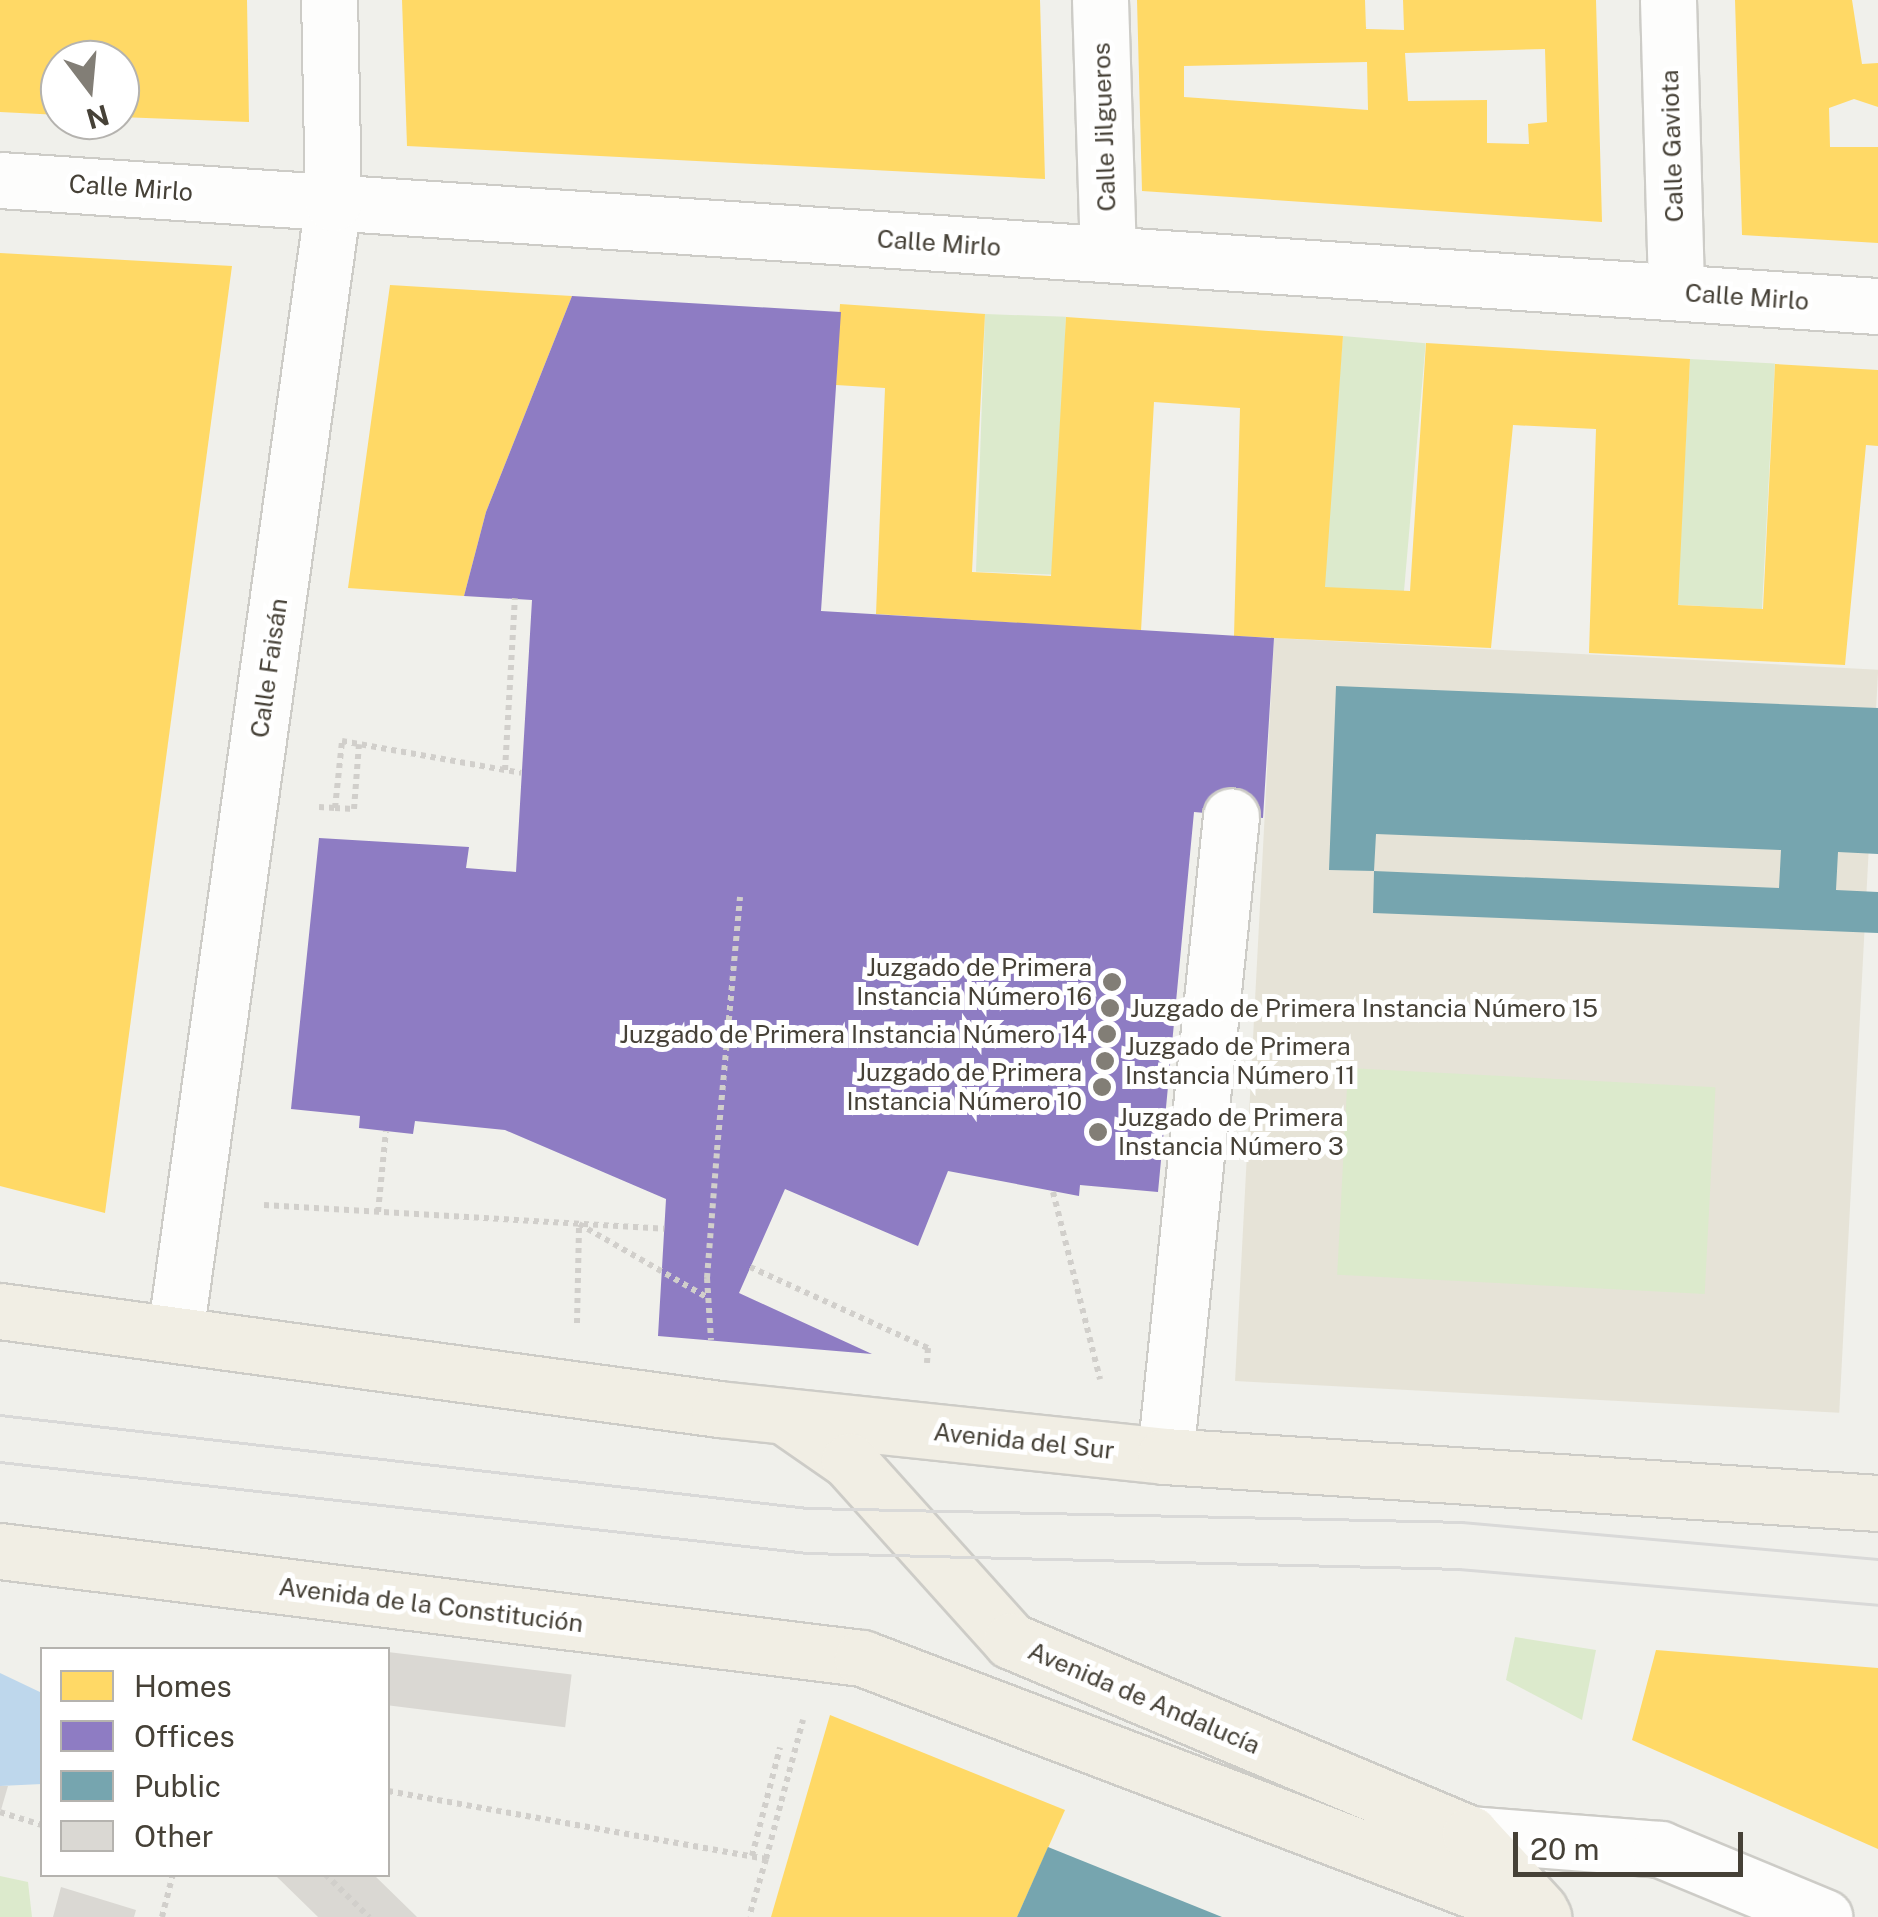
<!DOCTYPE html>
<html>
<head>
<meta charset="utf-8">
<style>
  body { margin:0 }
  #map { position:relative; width:1878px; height:1917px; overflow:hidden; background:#f0f0eb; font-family:"Public Sans",sans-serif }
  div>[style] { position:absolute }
  .education>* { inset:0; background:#e6e3d7; transform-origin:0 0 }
  .green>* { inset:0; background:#dceacc; transform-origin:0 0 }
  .water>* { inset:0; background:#bed7ec }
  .homes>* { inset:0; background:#ffd966 }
  .offices>* { inset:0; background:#8e7cc3 }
  .public>* { inset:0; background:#76a5af }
  .building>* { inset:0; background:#dad8d3; transform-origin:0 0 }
  .path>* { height:6px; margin-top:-3px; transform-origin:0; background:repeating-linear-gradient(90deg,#d1cfcb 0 5px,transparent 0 10px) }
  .roads { filter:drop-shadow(2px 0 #cdccc7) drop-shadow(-2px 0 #cdccc7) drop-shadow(0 2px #cdccc7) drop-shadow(0 -2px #cdccc7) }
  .minor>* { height:55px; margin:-27.5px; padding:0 27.5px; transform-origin:27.5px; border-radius:27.5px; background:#fdfdfc }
  .major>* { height:55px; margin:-27.5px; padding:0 27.5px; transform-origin:27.5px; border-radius:27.5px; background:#f1eee4 }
  .tram>* { height:2.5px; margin:-1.25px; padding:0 1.25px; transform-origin:1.25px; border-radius:1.25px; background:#d9d9d8 }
  .path-bridge>* { height:6px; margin-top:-3px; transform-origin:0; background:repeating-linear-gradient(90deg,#d1cfcb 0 5px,transparent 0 10px) }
  .dots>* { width:28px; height:28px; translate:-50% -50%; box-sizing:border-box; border:5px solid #fff; border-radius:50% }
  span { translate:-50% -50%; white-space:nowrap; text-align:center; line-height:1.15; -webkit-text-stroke:10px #fff; paint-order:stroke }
  .street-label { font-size:25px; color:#464137 }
  .poi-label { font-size:25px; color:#464137 }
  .right { translate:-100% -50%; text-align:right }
  .left { translate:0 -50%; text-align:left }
  .legend { position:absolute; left:40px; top:1647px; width:350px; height:230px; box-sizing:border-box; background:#fff; border:2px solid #b5b3af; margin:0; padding:12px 18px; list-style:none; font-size:30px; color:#464137 }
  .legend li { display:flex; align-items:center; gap:20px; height:50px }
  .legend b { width:50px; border:2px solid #b5b3af }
  .north { position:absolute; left:40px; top:40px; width:100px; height:100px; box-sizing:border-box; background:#fff; border:2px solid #b5b3af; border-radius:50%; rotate:164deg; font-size:28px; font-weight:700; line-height:40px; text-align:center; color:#464137 }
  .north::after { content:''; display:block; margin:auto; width:35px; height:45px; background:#827e76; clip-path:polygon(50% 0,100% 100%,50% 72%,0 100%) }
  .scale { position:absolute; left:1513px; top:1832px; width:230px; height:45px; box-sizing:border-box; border:5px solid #464137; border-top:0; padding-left:12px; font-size:30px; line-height:35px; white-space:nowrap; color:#464137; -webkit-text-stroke:8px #fff; paint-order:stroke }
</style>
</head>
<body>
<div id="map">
  <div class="education">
    <div style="left:1274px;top:638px;width:605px;height:744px;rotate:3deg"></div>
  </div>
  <div class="green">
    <div style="left:985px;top:314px;width:81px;height:258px;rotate:2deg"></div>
    <div style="left:1343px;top:336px;width:83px;height:252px;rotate:5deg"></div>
    <div style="left:1690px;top:359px;width:85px;height:246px;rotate:3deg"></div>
    <div style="left:1348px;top:1068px;width:368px;height:207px;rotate:3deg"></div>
    <div style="clip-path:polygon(1515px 1637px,1596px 1650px,1582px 1720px,1506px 1680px)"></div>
    <div style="clip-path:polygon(0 1876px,28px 1882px,32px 1917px,0 1917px)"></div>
  </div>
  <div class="water">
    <div style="clip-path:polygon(0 1673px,42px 1693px,42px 1784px,0 1786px)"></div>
  </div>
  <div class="homes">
    <div style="clip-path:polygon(0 0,247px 0,249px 122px,120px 117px,120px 60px,60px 60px,60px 115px,0 112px)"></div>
    <div style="clip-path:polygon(402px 0,1040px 0,1045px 179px,407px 146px)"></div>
    <div style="clip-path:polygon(evenodd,1137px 0,1365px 0,1366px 29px,1404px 30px,1403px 0,1596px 0,1602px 222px,1142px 191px,1137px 0,1545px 49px,1547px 122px,1528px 124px,1529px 144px,1487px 143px,1487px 100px,1408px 101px,1405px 53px,1545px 49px,1137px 0,1367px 62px,1368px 110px,1184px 97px,1184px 66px,1367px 62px)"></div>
    <div style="clip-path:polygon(1735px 0,1852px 0,1862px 64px,1878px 63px,1878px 107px,1854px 99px,1829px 108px,1830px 147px,1878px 147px,1878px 243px,1742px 235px)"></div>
    <div style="clip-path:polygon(0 253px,232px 266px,105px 1213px,0 1186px)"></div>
    <div style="clip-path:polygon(390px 285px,572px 296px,486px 512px,464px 596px,348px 588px)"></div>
    <div style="clip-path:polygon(840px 304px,985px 314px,972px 572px,1051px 576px,1066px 317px,1343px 336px,1325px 587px,1410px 591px,1426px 343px,1690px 359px,1678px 605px,1763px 609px,1775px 364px,1878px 370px,1878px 446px,1866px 445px,1845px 665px,1589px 653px,1596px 429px,1513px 425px,1491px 648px,1234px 636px,1240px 408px,1154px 402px,1141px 631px,876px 614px,885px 388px,836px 385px)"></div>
    <div style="clip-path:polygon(1656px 1650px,1878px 1668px,1878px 1849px,1632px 1740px)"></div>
    <div style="clip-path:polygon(830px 1715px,1065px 1810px,1017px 1917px,771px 1917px)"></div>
  </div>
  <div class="offices">
    <div style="clip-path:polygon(572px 296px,841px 312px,821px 611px,1274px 638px,1263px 818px,1194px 812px,1158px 1192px,1080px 1185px,1079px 1196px,948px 1171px,918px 1246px,785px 1189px,739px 1293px,872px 1354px,658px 1336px,666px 1199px,505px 1130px,415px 1121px,413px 1134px,359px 1128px,360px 1116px,291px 1109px,319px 838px,469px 847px,466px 868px,516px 872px,532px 600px,464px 596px,486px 512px)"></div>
  </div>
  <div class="public">
    <div style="clip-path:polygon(1336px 686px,1878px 708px,1878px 854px,1838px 852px,1836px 890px,1878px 892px,1878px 933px,1373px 913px,1374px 871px,1779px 888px,1781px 850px,1376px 834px,1374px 871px,1329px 870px)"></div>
    <div style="clip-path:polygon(1048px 1847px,1222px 1917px,1017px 1917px)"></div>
  </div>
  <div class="building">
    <div style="left:388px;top:1652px;width:185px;height:53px;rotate:7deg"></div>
    <div style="clip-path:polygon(0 1786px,8px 1786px,1px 1810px,0 1810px)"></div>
    <div style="clip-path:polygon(274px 1874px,373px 1874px,417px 1917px,318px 1917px)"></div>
    <div style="clip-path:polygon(61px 1887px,136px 1910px,134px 1917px,53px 1917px)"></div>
  </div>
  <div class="path">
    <div style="left:505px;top:770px;width:172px;rotate:-86.7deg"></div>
    <div style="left:319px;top:807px;width:16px;rotate:4deg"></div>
    <div style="left:335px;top:808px;width:67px;rotate:-84deg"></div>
    <div style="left:342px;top:741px;width:182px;rotate:10.1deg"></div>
    <div style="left:335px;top:808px;width:19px;rotate:3deg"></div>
    <div style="left:354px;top:809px;width:65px;rotate:-85.6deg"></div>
    <div style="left:717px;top:1150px;width:254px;rotate:-84.8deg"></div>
    <div style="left:1053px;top:1192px;width:193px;rotate:75.9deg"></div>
    <div style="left:264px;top:1205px;width:401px;rotate:3.4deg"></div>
    <div style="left:378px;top:1212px;width:81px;rotate:-84.4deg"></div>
    <div style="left:579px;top:1224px;width:149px;rotate:29.8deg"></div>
    <div style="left:750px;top:1267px;width:196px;rotate:24.5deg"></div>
    <div style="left:928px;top:1348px;width:15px;rotate:94deg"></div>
    <div style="left:707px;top:1278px;width:62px;rotate:86.3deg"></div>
    <div style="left:577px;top:1323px;width:99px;rotate:-88.8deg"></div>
    <div style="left:388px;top:1791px;width:384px;rotate:10.2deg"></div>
    <div style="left:766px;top:1859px;width:60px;rotate:106.3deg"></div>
    <div style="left:0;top:1812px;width:44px;rotate:17.2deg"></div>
    <div style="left:752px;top:1856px;width:112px;rotate:-75.5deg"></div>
    <div style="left:766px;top:1859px;width:144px;rotate:-75.1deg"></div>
    <div style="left:325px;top:1874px;width:62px;rotate:44.3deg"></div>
    <div style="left:162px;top:1917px;width:44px;rotate:-75.7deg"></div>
  </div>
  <div class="roads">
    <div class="minor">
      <div style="left:1100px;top:0;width:254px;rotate:88.2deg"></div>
      <div style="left:1668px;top:0;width:292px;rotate:88.4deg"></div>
      <div style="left:0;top:180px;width:1882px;rotate:3.84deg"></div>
      <div style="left:175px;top:1334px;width:1142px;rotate:-82.05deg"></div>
      <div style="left:333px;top:203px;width:203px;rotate:-91.1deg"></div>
      <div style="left:1165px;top:1456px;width:643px;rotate:-84.11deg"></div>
      <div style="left:1470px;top:1834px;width:191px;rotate:4.5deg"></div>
      <div style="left:1660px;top:1849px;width:178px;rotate:22.5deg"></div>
    </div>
    <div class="major">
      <div style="left:0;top:1311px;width:726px;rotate:7.76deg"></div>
      <div style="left:719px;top:1409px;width:448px;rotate:6deg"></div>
      <div style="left:1165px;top:1456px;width:715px;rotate:3.77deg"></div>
      <div style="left:787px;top:1418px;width:75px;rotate:34.7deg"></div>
      <div style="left:849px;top:1461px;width:242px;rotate:48deg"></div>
      <div style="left:1011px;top:1641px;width:498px;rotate:22.8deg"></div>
      <div style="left:1470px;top:1834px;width:103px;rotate:47.4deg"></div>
      <div style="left:0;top:1551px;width:869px;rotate:7.08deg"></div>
      <div style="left:862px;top:1658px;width:729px;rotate:20.82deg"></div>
    </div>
  </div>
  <div class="tram">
    <div style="left:0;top:1415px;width:813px;rotate:6.57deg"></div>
    <div style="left:808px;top:1508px;width:655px;rotate:1.22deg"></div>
    <div style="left:1463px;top:1522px;width:417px;rotate:5.1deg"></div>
    <div style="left:0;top:1462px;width:812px;rotate:6.43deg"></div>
    <div style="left:807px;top:1553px;width:653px;rotate:1.4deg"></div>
    <div style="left:1460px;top:1569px;width:420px;rotate:4.9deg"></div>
  </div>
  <div class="path-bridge">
    <div style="left:707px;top:1278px;width:128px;rotate:-85.5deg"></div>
  </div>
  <div class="dots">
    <div style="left:1112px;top:982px;background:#827e76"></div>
    <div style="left:1110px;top:1008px;background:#827e76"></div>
    <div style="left:1107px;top:1034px;background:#827e76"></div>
    <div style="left:1105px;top:1061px;background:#827e76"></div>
    <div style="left:1102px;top:1087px;background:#827e76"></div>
    <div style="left:1098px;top:1132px;background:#827e76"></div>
  </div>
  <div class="street-label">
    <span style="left:1104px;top:127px;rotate:-92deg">Calle Jilgueros</span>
    <span style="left:1672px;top:146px;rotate:-92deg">Calle Gaviota</span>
    <span style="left:131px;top:188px;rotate:4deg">Calle Mirlo</span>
    <span style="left:939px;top:243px;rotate:4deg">Calle Mirlo</span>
    <span style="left:1747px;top:297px;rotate:4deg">Calle Mirlo</span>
    <span style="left:269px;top:668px;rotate:-82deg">Calle Faisán</span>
    <span style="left:1024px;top:1441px;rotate:6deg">Avenida del Sur</span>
    <span style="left:431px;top:1605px;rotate:7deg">Avenida de la Constitución</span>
    <span style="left:1144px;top:1698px;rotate:23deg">Avenida de Andalucía</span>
  </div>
  <div class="poi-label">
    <span class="right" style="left:1092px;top:982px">Juzgado de Primera<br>Instancia Número 16</span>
    <span class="left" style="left:1130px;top:1008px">Juzgado de Primera Instancia Número 15</span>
    <span class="right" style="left:1087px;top:1034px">Juzgado de Primera Instancia Número 14</span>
    <span class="left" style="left:1125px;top:1061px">Juzgado de Primera<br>Instancia Número 11</span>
    <span class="right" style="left:1082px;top:1087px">Juzgado de Primera<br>Instancia Número 10</span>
    <span class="left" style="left:1118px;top:1132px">Juzgado de Primera<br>Instancia Número 3</span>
  </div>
  <ul class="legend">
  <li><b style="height:28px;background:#ffd966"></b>Homes</li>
  <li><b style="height:28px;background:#8e7cc3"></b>Offices</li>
  <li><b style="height:28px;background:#76a5af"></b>Public</li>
  <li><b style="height:28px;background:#dad8d3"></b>Other</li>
  </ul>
  <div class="north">N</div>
  <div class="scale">20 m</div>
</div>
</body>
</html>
